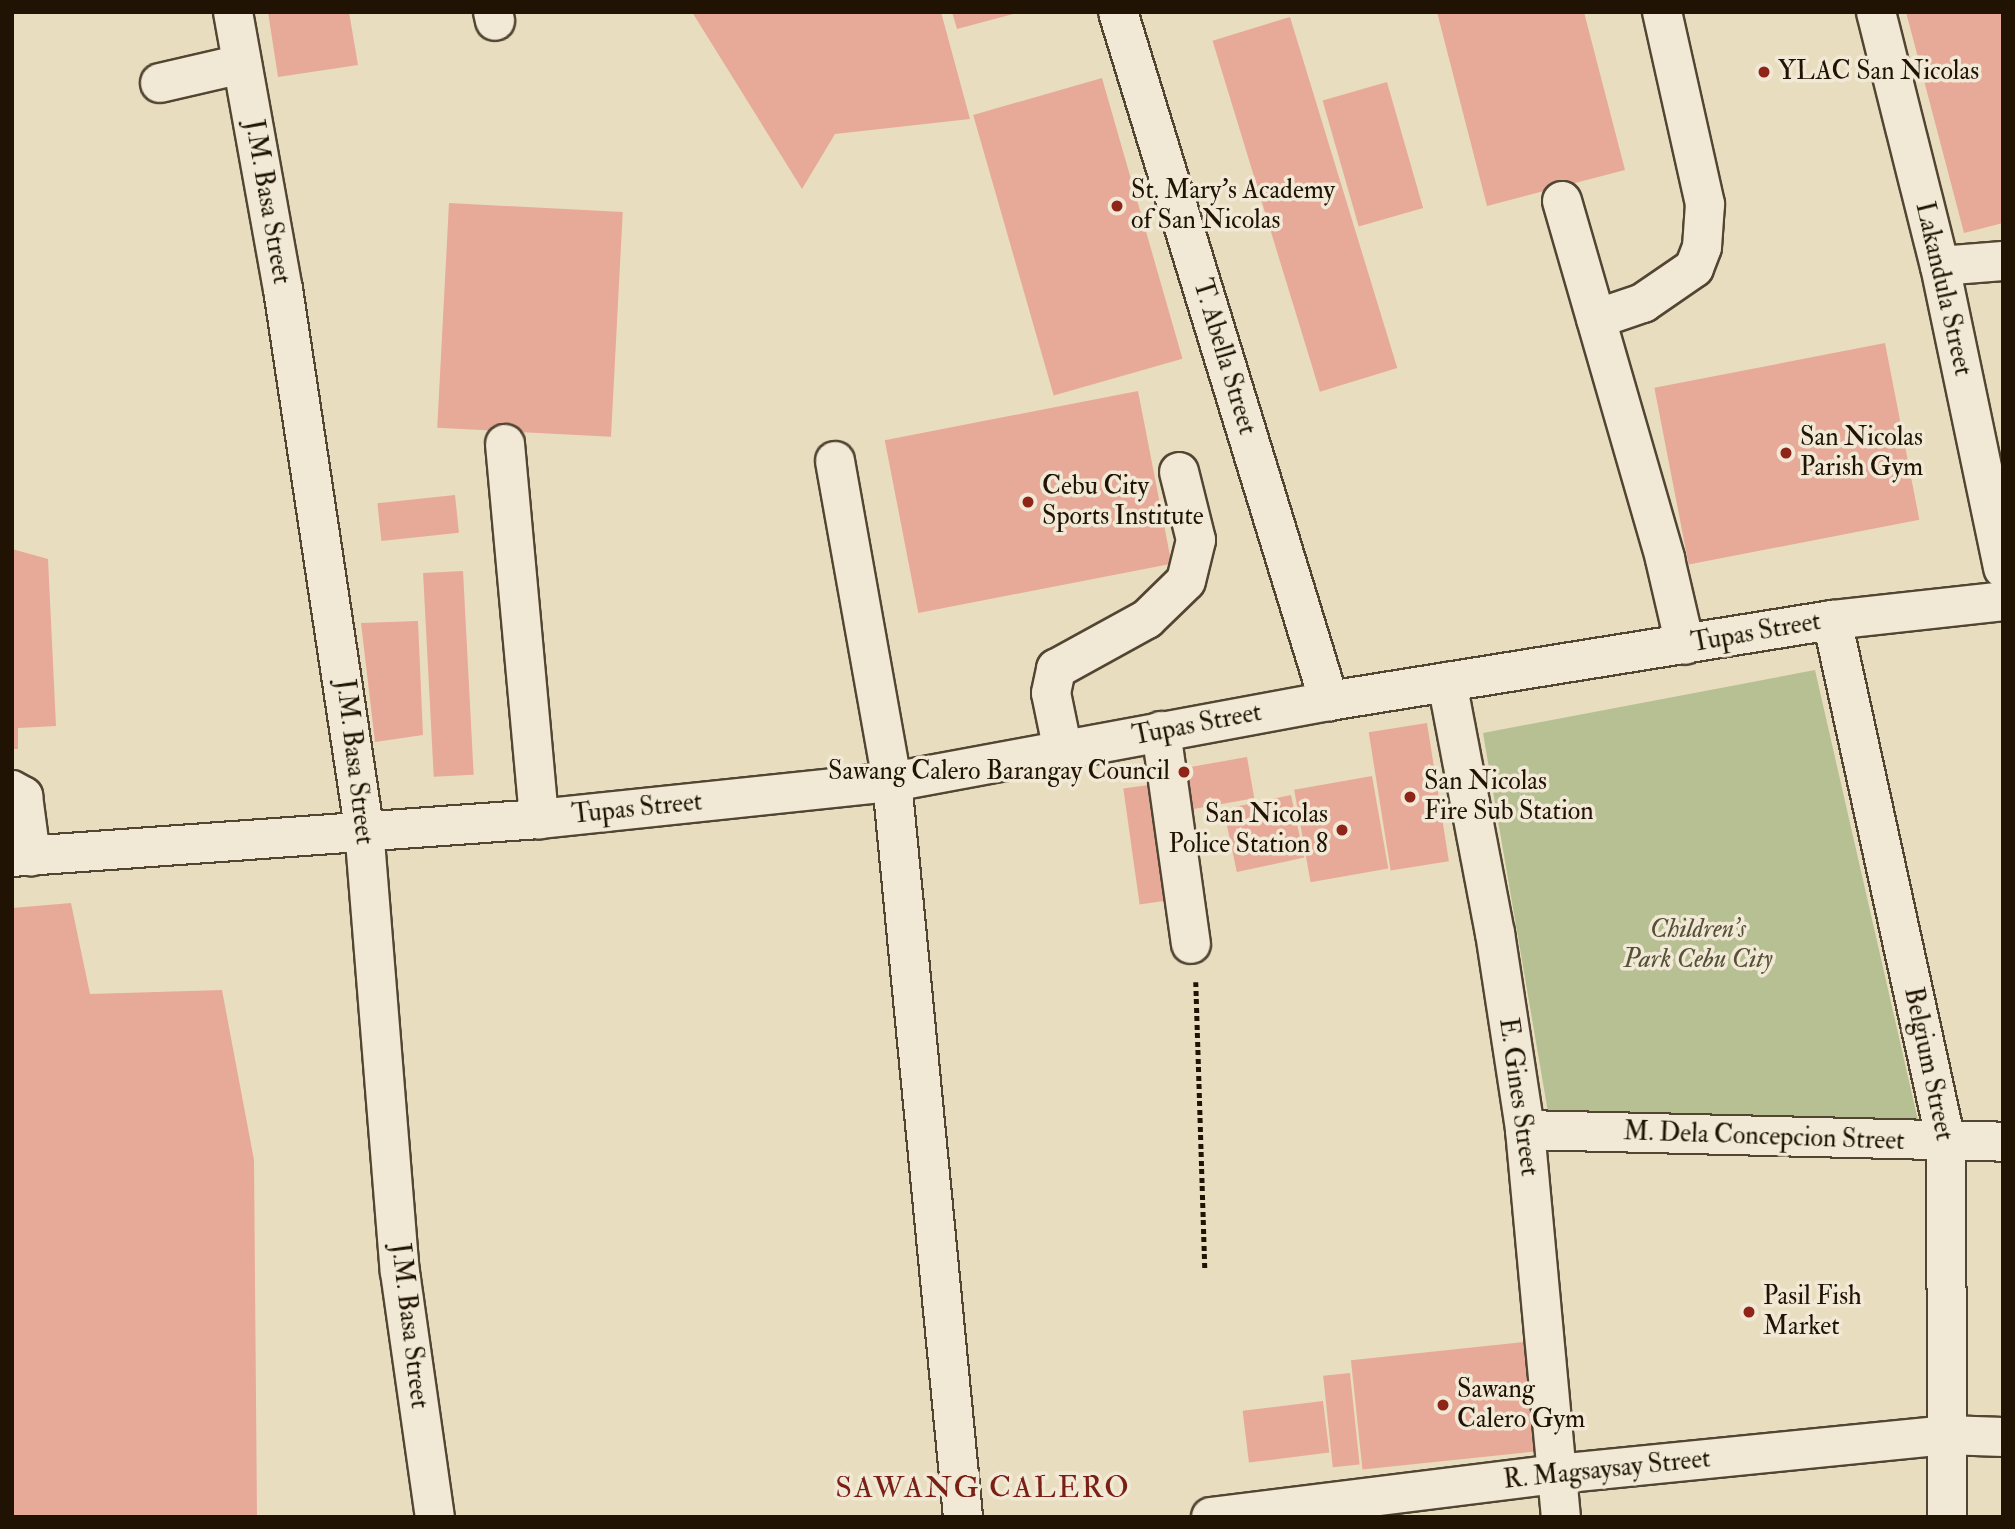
<!DOCTYPE html>
<html>
<head>
<meta charset="utf-8">
<style>
  body { margin:0 }
  #map { position:relative; width:2015px; height:1529px; overflow:hidden; background:#e9ddc0; font-family:"IM FELL Double Pica",serif }
  div>[style] { position:absolute }
  .green>* { inset:0; background:#b7c092 }
  .building>* { inset:0; background:#e7aa98; transform-origin:0 0 }
  .path>* { height:4.5px; margin-top:-2.25px; transform-origin:0; background:repeating-linear-gradient(90deg,#201304 0 5px,transparent 0 8.5px) }
  .roads { filter:drop-shadow(2px 0 #524633) drop-shadow(-2px 0 #524633) drop-shadow(0 2px #524633) drop-shadow(0 -2px #524633) }
  .minor>* { height:38px; margin:-19px; padding:0 19px; transform-origin:19px; border-radius:19px; background:#f1e9d6 }
  .dots>* { width:19px; height:19px; translate:-50% -50%; box-sizing:border-box; border:4px solid #f1e9d6; border-radius:50% }
  span { translate:-50% -50%; white-space:nowrap; text-align:center; line-height:1.15; -webkit-text-stroke:7px #f1e9d6; paint-order:stroke }
  .poi-label { font-size:26px; color:#201304 }
  .left { translate:0 -50%; text-align:left }
  .right { translate:-100% -50%; text-align:right }
  .street-label { font-size:26px; color:#201304 }
  .park-label { font-size:26px; color:#555036; font-style:italic }
  .quarter-label { font-size:30px; color:#7a1f14; letter-spacing:2px }
  .frame { position:absolute; inset:0; border:14px solid #201304; pointer-events:none }
</style>
</head>
<body>
<div id="map">
  <div class="green">
    <div style="clip-path:polygon(1815px 670px,1919px 1125px,1549px 1118px,1483px 733px)"></div>
  </div>
  <div class="building">
    <div style="clip-path:polygon(268px 12px,349px 12px,358px 65px,278px 77px)"></div>
    <div style="clip-path:polygon(692px 12px,941px 12px,970px 119px,835px 134px,802px 189px)"></div>
    <div style="clip-path:polygon(952px 12px,1017px 12px,1017px 13px,957px 29px)"></div>
    <div style="clip-path:polygon(1437px 12px,1584px 12px,1625px 170px,1487px 206px)"></div>
    <div style="clip-path:polygon(1906px 12px,2001px 12px,2003px 223px,1964px 233px)"></div>
    <div style="left:1290px;top:17px;width:367px;height:81px;rotate:73deg"></div>
    <div style="left:1102px;top:78px;width:292px;height:134px;rotate:74deg"></div>
    <div style="left:1387px;top:82px;width:131px;height:67px;rotate:74deg"></div>
    <div style="left:449px;top:203px;width:174px;height:225px;rotate:3deg"></div>
    <div style="left:1885px;top:343px;width:180px;height:235px;rotate:79deg"></div>
    <div style="left:1138px;top:391px;width:176px;height:258px;rotate:79deg"></div>
    <div style="left:455px;top:495px;width:38px;height:78px;rotate:84deg"></div>
    <div style="clip-path:polygon(12px 549px,48px 559px,56px 726px,18px 728px,18px 749px,12px 749px)"></div>
    <div style="left:463px;top:571px;width:204px;height:40px;rotate:87deg"></div>
    <div style="clip-path:polygon(418px 621px,423px 735px,375px 742px,361px 623px)"></div>
    <div style="left:1427px;top:723px;width:140px;height:59px;rotate:81deg"></div>
    <div style="left:1247px;top:757px;width:42px;height:69px;rotate:80deg"></div>
    <div style="left:1372px;top:776px;width:94px;height:79px;rotate:80deg"></div>
    <div style="left:1156px;top:784px;width:117px;height:33px;rotate:82deg"></div>
    <div style="left:1291px;top:795px;width:64px;height:69px;rotate:78deg"></div>
    <div style="clip-path:polygon(71px 903px,90px 994px,222px 990px,254px 1160px,257px 1517px,12px 1517px,12px 908px)"></div>
    <div style="left:1524px;top:1342px;width:110px;height:174px;rotate:84deg"></div>
    <div style="left:1350px;top:1373px;width:92px;height:27px;rotate:84deg"></div>
    <div style="left:1323px;top:1401px;width:52px;height:81px;rotate:83deg"></div>
  </div>
  <div class="path">
    <div style="left:1196px;top:982px;width:286px;rotate:88.2deg"></div>
  </div>
  <div class="roads">
    <div class="minor">
      <div style="left:233px;top:12px;width:281px;rotate:79.8deg"></div>
      <div style="left:283px;top:289px;width:545px;rotate:81.45deg"></div>
      <div style="left:364px;top:828px;width:445px;rotate:85.4deg"></div>
      <div style="left:400px;top:1272px;width:247px;rotate:81.9deg"></div>
      <div style="left:493px;top:12px;width:9px;rotate:77deg"></div>
      <div style="left:1118px;top:12px;width:721px;rotate:72.97deg"></div>
      <div style="left:1876px;top:12px;width:262px;rotate:75.9deg"></div>
      <div style="left:1940px;top:266px;width:309px;rotate:78.2deg"></div>
      <div style="left:160px;top:83px;width:84px;rotate:-13deg"></div>
      <div style="left:1562px;top:201px;width:373px;rotate:73.9deg"></div>
      <div style="left:1665px;top:559px;width:88px;rotate:76.9deg"></div>
      <div style="left:1940px;top:266px;width:63px;rotate:-4.5deg"></div>
      <div style="left:1596px;top:319px;width:50px;rotate:-18.8deg"></div>
      <div style="left:1643px;top:303px;width:62px;rotate:-34.5deg"></div>
      <div style="left:1694px;top:268px;width:22px;rotate:-69deg"></div>
      <div style="left:1702px;top:247px;width:43px;rotate:-86deg"></div>
      <div style="left:1705px;top:204px;width:197px;rotate:-102.6deg"></div>
      <div style="left:505px;top:444px;width:377px;rotate:84.8deg"></div>
      <div style="left:835px;top:461px;width:326px;rotate:79.9deg"></div>
      <div style="left:892px;top:782px;width:738px;rotate:84.48deg"></div>
      <div style="left:1832px;top:620px;width:534px;rotate:77.68deg"></div>
      <div style="left:1946px;top:1142px;width:375px;rotate:89.8deg"></div>
      <div style="left:1447px;top:682px;width:256px;rotate:79.2deg"></div>
      <div style="left:1495px;top:933px;width:199px;rotate:81.3deg"></div>
      <div style="left:1525px;top:1130px;width:389px;rotate:84.7deg"></div>
      <div style="left:1161px;top:731px;width:215px;rotate:82deg"></div>
      <div style="left:1063px;top:751px;width:59px;rotate:-101.7deg"></div>
      <div style="left:1051px;top:693px;width:25px;rotate:-78deg"></div>
      <div style="left:1056px;top:669px;width:104px;rotate:-28.8deg"></div>
      <div style="left:1147px;top:619px;width:54px;rotate:-44.3deg"></div>
      <div style="left:1186px;top:581px;width:42px;rotate:-76.3deg"></div>
      <div style="left:1196px;top:540px;width:70px;rotate:-104deg"></div>
      <div style="left:12px;top:790px;width:13px;rotate:29deg"></div>
      <div style="left:23px;top:796px;width:61px;rotate:82.4deg"></div>
      <div style="left:12px;top:857px;width:528px;rotate:-4.12deg"></div>
      <div style="left:539px;top:819px;width:355px;rotate:-6deg"></div>
      <div style="left:892px;top:782px;width:444px;rotate:-10.5deg"></div>
      <div style="left:1329px;top:701px;width:509px;rotate:-9.15deg"></div>
      <div style="left:1832px;top:620px;width:172px;rotate:-6.3deg"></div>
      <div style="left:1525px;top:1130px;width:478px;rotate:1.4deg"></div>
      <div style="left:1211px;top:1517px;width:349px;rotate:-7.1deg"></div>
      <div style="left:1557px;top:1474px;width:391px;rotate:-5.7deg"></div>
      <div style="left:1946px;top:1435px;width:57px;rotate:2deg"></div>
    </div>
  </div>
  <div class="dots">
    <div style="left:1764px;top:72px;background:#8f2418"></div>
    <div style="left:1117px;top:206px;background:#8f2418"></div>
    <div style="left:1786px;top:453px;background:#8f2418"></div>
    <div style="left:1028px;top:502px;background:#8f2418"></div>
    <div style="left:1184px;top:772px;background:#8f2418"></div>
    <div style="left:1410px;top:797px;background:#8f2418"></div>
    <div style="left:1342px;top:830px;background:#8f2418"></div>
    <div style="left:1749px;top:1312px;background:#8f2418"></div>
    <div style="left:1443px;top:1405px;background:#8f2418"></div>
  </div>
  <div class="poi-label">
    <span class="left" style="left:1778px;top:72px">YLAC San Nicolas</span>
    <span class="left" style="left:1131px;top:206px">St. Mary’s Academy<br>of San Nicolas</span>
    <span class="left" style="left:1800px;top:453px">San Nicolas<br>Parish Gym</span>
    <span class="left" style="left:1042px;top:502px">Cebu City<br>Sports Institute</span>
    <span class="right" style="left:1170px;top:772px">Sawang Calero Barangay Council</span>
    <span class="left" style="left:1424px;top:797px">San Nicolas<br>Fire Sub Station</span>
    <span class="right" style="left:1328px;top:830px">San Nicolas<br>Police Station 8</span>
    <span class="left" style="left:1763px;top:1312px">Pasil Fish<br>Market</span>
    <span class="left" style="left:1457px;top:1405px">Sawang<br>Calero Gym</span>
  </div>
  <div class="street-label">
    <span style="left:267px;top:202px;rotate:80deg">J.M. Basa Street</span>
    <span style="left:1943px;top:289px;rotate:77deg">Lakandula Street</span>
    <span style="left:1224px;top:357px;rotate:73deg">T. Abella Street</span>
    <span style="left:1756px;top:633px;rotate:-10deg">Tupas Street</span>
    <span style="left:1197px;top:725px;rotate:-11deg">Tupas Street</span>
    <span style="left:354px;top:762px;rotate:83deg">J.M. Basa Street</span>
    <span style="left:637px;top:809px;rotate:-6deg">Tupas Street</span>
    <span style="left:1928px;top:1064px;rotate:78deg">Belgium Street</span>
    <span style="left:1518px;top:1097px;rotate:82deg">E. Gines Street</span>
    <span style="left:1764px;top:1137px;rotate:2deg">M. Dela Concepcion Street</span>
    <span style="left:409px;top:1326px;rotate:83deg">J.M. Basa Street</span>
    <span style="left:1607px;top:1470px;rotate:-6deg">R. Magsaysay Street</span>
  </div>
  <div class="park-label">
    <span style="left:1698px;top:945px">Children's<br>Park Cebu City</span>
  </div>
  <div class="quarter-label">
    <span style="left:983px;top:1488px">SAWANG CALERO</span>
  </div>
  <div class="frame"></div>
</div>
</body>
</html>
